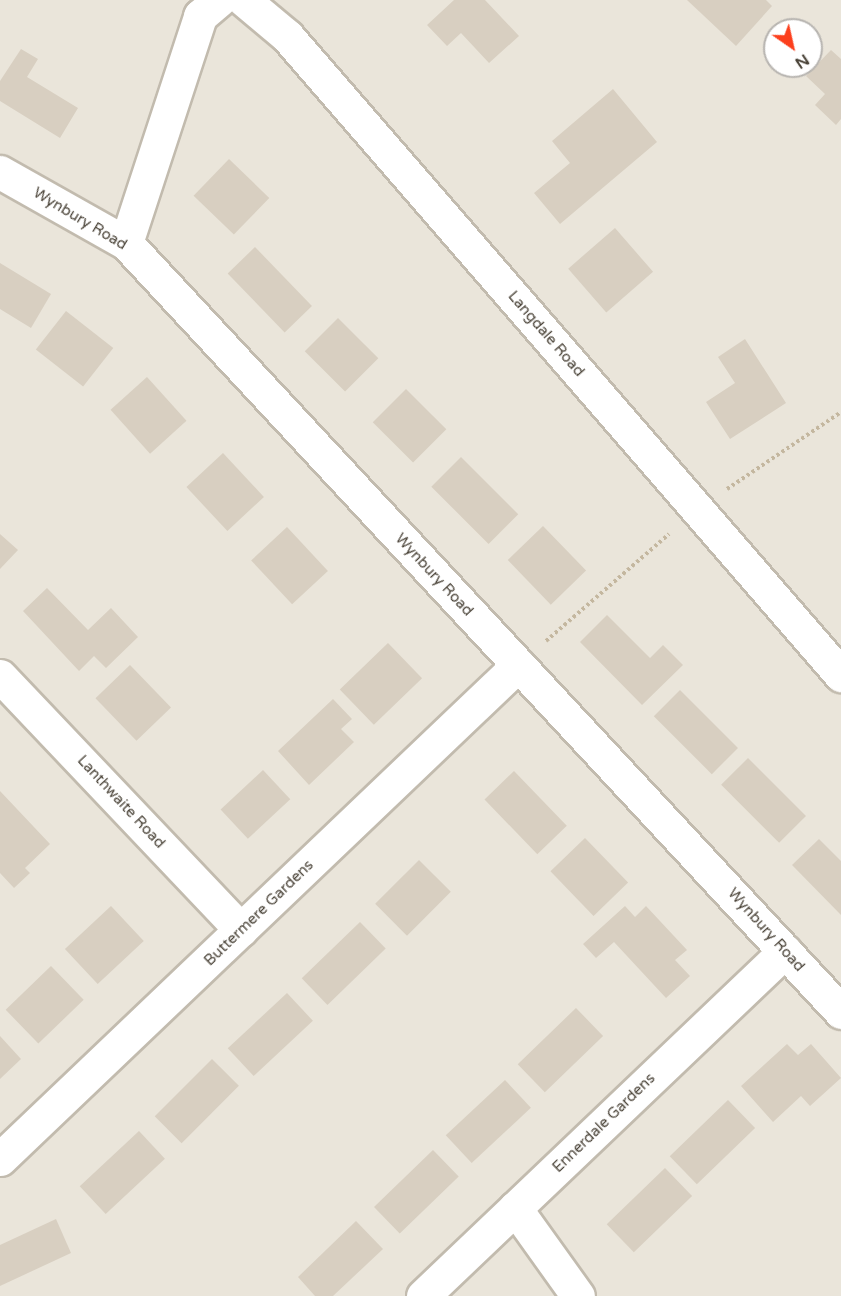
<!DOCTYPE html>
<html>
<head>
<meta charset="utf-8">
<style>
  body { margin:0 }
  #map { position:relative; width:841px; height:1296px; overflow:hidden; background:#f6f3ec; font-family:"Varela Round",sans-serif }
  div>[style] { position:absolute }
  .residential>* { inset:0; background:#eae5da }
  .building>* { inset:0; background:#d8cfc1; transform-origin:0 0 }
  .path>* { height:4px; margin-top:-2px; transform-origin:0; background:repeating-linear-gradient(90deg,#c4b79f 0 3px,transparent 0 6px) }
  .roads { filter:drop-shadow(2px 0 #c2bbae) drop-shadow(-2px 0 #c2bbae) drop-shadow(0 2px #c2bbae) drop-shadow(0 -2px #c2bbae) }
  .street>* { height:33px; margin:-16.5px; padding:0 16.5px; transform-origin:16.5px; border-radius:16.5px; background:#fff }
  span { translate:-50% -50%; white-space:nowrap; text-align:center; line-height:1.15; -webkit-text-stroke:4.5px #fff; paint-order:stroke }
  .street-label { font-size:15px; color:#4b4439 }
  .north { position:absolute; left:763px; top:18px; width:60px; height:60px; box-sizing:border-box; background:#fff; border:2px solid #b7b4b0; border-radius:50%; rotate:146deg; font-size:16px; font-weight:700; line-height:24px; text-align:center; color:#4b4439 }
  .north::after { content:''; display:block; margin:auto; width:21px; height:27px; background:#fc3f1d; clip-path:polygon(50% 0,100% 100%,50% 72%,0 100%) }
</style>
</head>
<body>
<div id="map">
  <div class="residential">
    <div style="clip-path:polygon(evenodd,0 0,841px 0,841px 1296px,0 1296px,0 0,775px 30px,811px 30px,811px 66px,775px 66px,775px 30px)"></div>
  </div>
  <div class="building">
    <div style="clip-path:polygon(454px 0,485px 0,519px 36px,489px 63px,461px 33px,447px 46px,427px 25px)"></div>
    <div style="clip-path:polygon(687px 0,766px 0,772px 6px,736px 46px)"></div>
    <div style="clip-path:polygon(21px 49px,38px 59px,27px 77px,78px 108px,60px 138px,0 101px,0 81px)"></div>
    <div style="clip-path:polygon(831px 50px,841px 59px,841px 119px,836px 125px,815px 105px,825px 94px,806px 76px)"></div>
    <div style="clip-path:polygon(613px 89px,657px 142px,560px 224px,534px 193px,570px 163px,552px 141px)"></div>
    <div style="left:229px;top:159px;width:56px;height:51px;rotate:44deg"></div>
    <div style="left:615px;top:228px;width:58px;height:62px;rotate:49deg"></div>
    <div style="left:255px;top:247px;width:82px;height:38px;rotate:46deg"></div>
    <div style="clip-path:polygon(0 263px,51px 294px,31px 328px,0 309px)"></div>
    <div style="left:66px;top:311px;width:60px;height:49px;rotate:38deg"></div>
    <div style="left:338px;top:318px;width:57px;height:47px;rotate:45deg"></div>
    <div style="clip-path:polygon(745px 339px,786px 403px,730px 439px,706px 402px,735px 383px,718px 357px)"></div>
    <div style="left:147px;top:377px;width:59px;height:49px;rotate:48deg"></div>
    <div style="left:406px;top:389px;width:57px;height:47px;rotate:45deg"></div>
    <div style="left:223px;top:453px;width:60px;height:50px;rotate:47deg"></div>
    <div style="left:461px;top:457px;width:81px;height:42px;rotate:45deg"></div>
    <div style="left:543px;top:526px;width:62px;height:49px;rotate:46deg"></div>
    <div style="left:287px;top:527px;width:60px;height:49px;rotate:47deg"></div>
    <div style="clip-path:polygon(0 534px,18px 550px,0 569px)"></div>
    <div style="clip-path:polygon(47px 588px,88px 630px,111px 608px,138px 637px,106px 668px,94px 656px,79px 671px,23px 611px)"></div>
    <div style="clip-path:polygon(607px 615px,650px 658px,663px 645px,683px 665px,642px 705px,580px 642px)"></div>
    <div style="left:388px;top:643px;width:49px;height:67px;rotate:46deg"></div>
    <div style="left:130px;top:665px;width:59px;height:48px;rotate:46deg"></div>
    <div style="left:680px;top:690px;width:82px;height:37px;rotate:45deg"></div>
    <div style="clip-path:polygon(333px 699px,352px 719px,341px 729px,354px 742px,309px 785px,278px 751px)"></div>
    <div style="left:748px;top:758px;width:82px;height:38px;rotate:45deg"></div>
    <div style="left:263px;top:770px;width:40px;height:58px;rotate:47deg"></div>
    <div style="left:514px;top:771px;width:76px;height:41px;rotate:46deg"></div>
    <div style="clip-path:polygon(0 791px,50px 844px,25px 868px,30px 873px,14px 888px,0 873px)"></div>
    <div style="left:585px;top:838px;width:62px;height:48px;rotate:46deg"></div>
    <div style="clip-path:polygon(819px 839px,841px 861px,841px 915px,792px 865px)"></div>
    <div style="left:419px;top:860px;width:45px;height:62px;rotate:45deg"></div>
    <div style="left:111px;top:906px;width:48px;height:63px;rotate:47deg"></div>
    <div style="clip-path:polygon(625px 906px,635px 917px,646px 906px,687px 950px,675px 960px,690px 976px,666px 998px,614px 942px,596px 958px,583px 944px)"></div>
    <div style="left:360px;top:922px;width:37px;height:81px;rotate:46deg"></div>
    <div style="left:51px;top:966px;width:47px;height:63px;rotate:46deg"></div>
    <div style="left:287px;top:993px;width:38px;height:81px;rotate:47deg"></div>
    <div style="left:576px;top:1008px;width:39px;height:81px;rotate:46deg"></div>
    <div style="clip-path:polygon(0 1036px,21px 1059px,0 1079px)"></div>
    <div style="clip-path:polygon(787px 1044px,798px 1055px,811px 1044px,841px 1078px,810px 1106px,801px 1096px,773px 1122px,741px 1086px)"></div>
    <div style="left:212px;top:1059px;width:38px;height:81px;rotate:45deg"></div>
    <div style="left:505px;top:1080px;width:38px;height:81px;rotate:47deg"></div>
    <div style="left:728px;top:1100px;width:39px;height:81px;rotate:46deg"></div>
    <div style="left:139px;top:1131px;width:38px;height:81px;rotate:47deg"></div>
    <div style="left:433px;top:1150px;width:37px;height:82px;rotate:46deg"></div>
    <div style="left:665px;top:1168px;width:39px;height:81px;rotate:46deg"></div>
    <div style="clip-path:polygon(56px 1219px,71px 1253px,0 1286px,0 1245px)"></div>
    <div style="clip-path:polygon(356px 1221px,383px 1249px,333px 1296px,315px 1296px,298px 1277px)"></div>
  </div>
  <div class="path">
    <div style="left:727px;top:489px;width:138px;rotate:-34deg"></div>
    <div style="left:546px;top:641px;width:163px;rotate:-41deg"></div>
  </div>
  <div class="roads">
    <div class="street">
      <div style="left:244px;top:0;width:56px;rotate:39.9deg"></div>
      <div style="left:287px;top:36px;width:846px;rotate:49.08deg"></div>
      <div style="left:0;top:172px;width:145px;rotate:29.4deg"></div>
      <div style="left:126px;top:243px;width:1050px;rotate:47.08deg"></div>
      <div style="left:126px;top:243px;width:239px;rotate:-71.9deg"></div>
      <div style="left:200px;top:16px;width:25px;rotate:-40deg"></div>
      <div style="left:0;top:676px;width:350px;rotate:46.5deg"></div>
      <div style="left:0;top:1159px;width:716px;rotate:-43.64deg"></div>
      <div style="left:515px;top:1208px;width:108px;rotate:54.4deg"></div>
      <div style="left:423px;top:1296px;width:500px;rotate:-43.62deg"></div>
    </div>
  </div>
  <div class="street-label">
    <span style="left:80px;top:219px;rotate:31deg">Wynbury Road</span>
    <span style="left:546px;top:334px;rotate:49deg">Langdale Road</span>
    <span style="left:434px;top:575px;rotate:47deg">Wynbury Road</span>
    <span style="left:121px;top:802px;rotate:47deg">Lanthwaite Road</span>
    <span style="left:259px;top:913px;rotate:-44deg">Buttermere Gardens</span>
    <span style="left:766px;top:930px;rotate:48deg">Wynbury Road</span>
    <span style="left:604px;top:1123px;rotate:-44deg">Ennerdale Gardens</span>
  </div>
  <div class="north">N</div>
</div>
</body>
</html>
